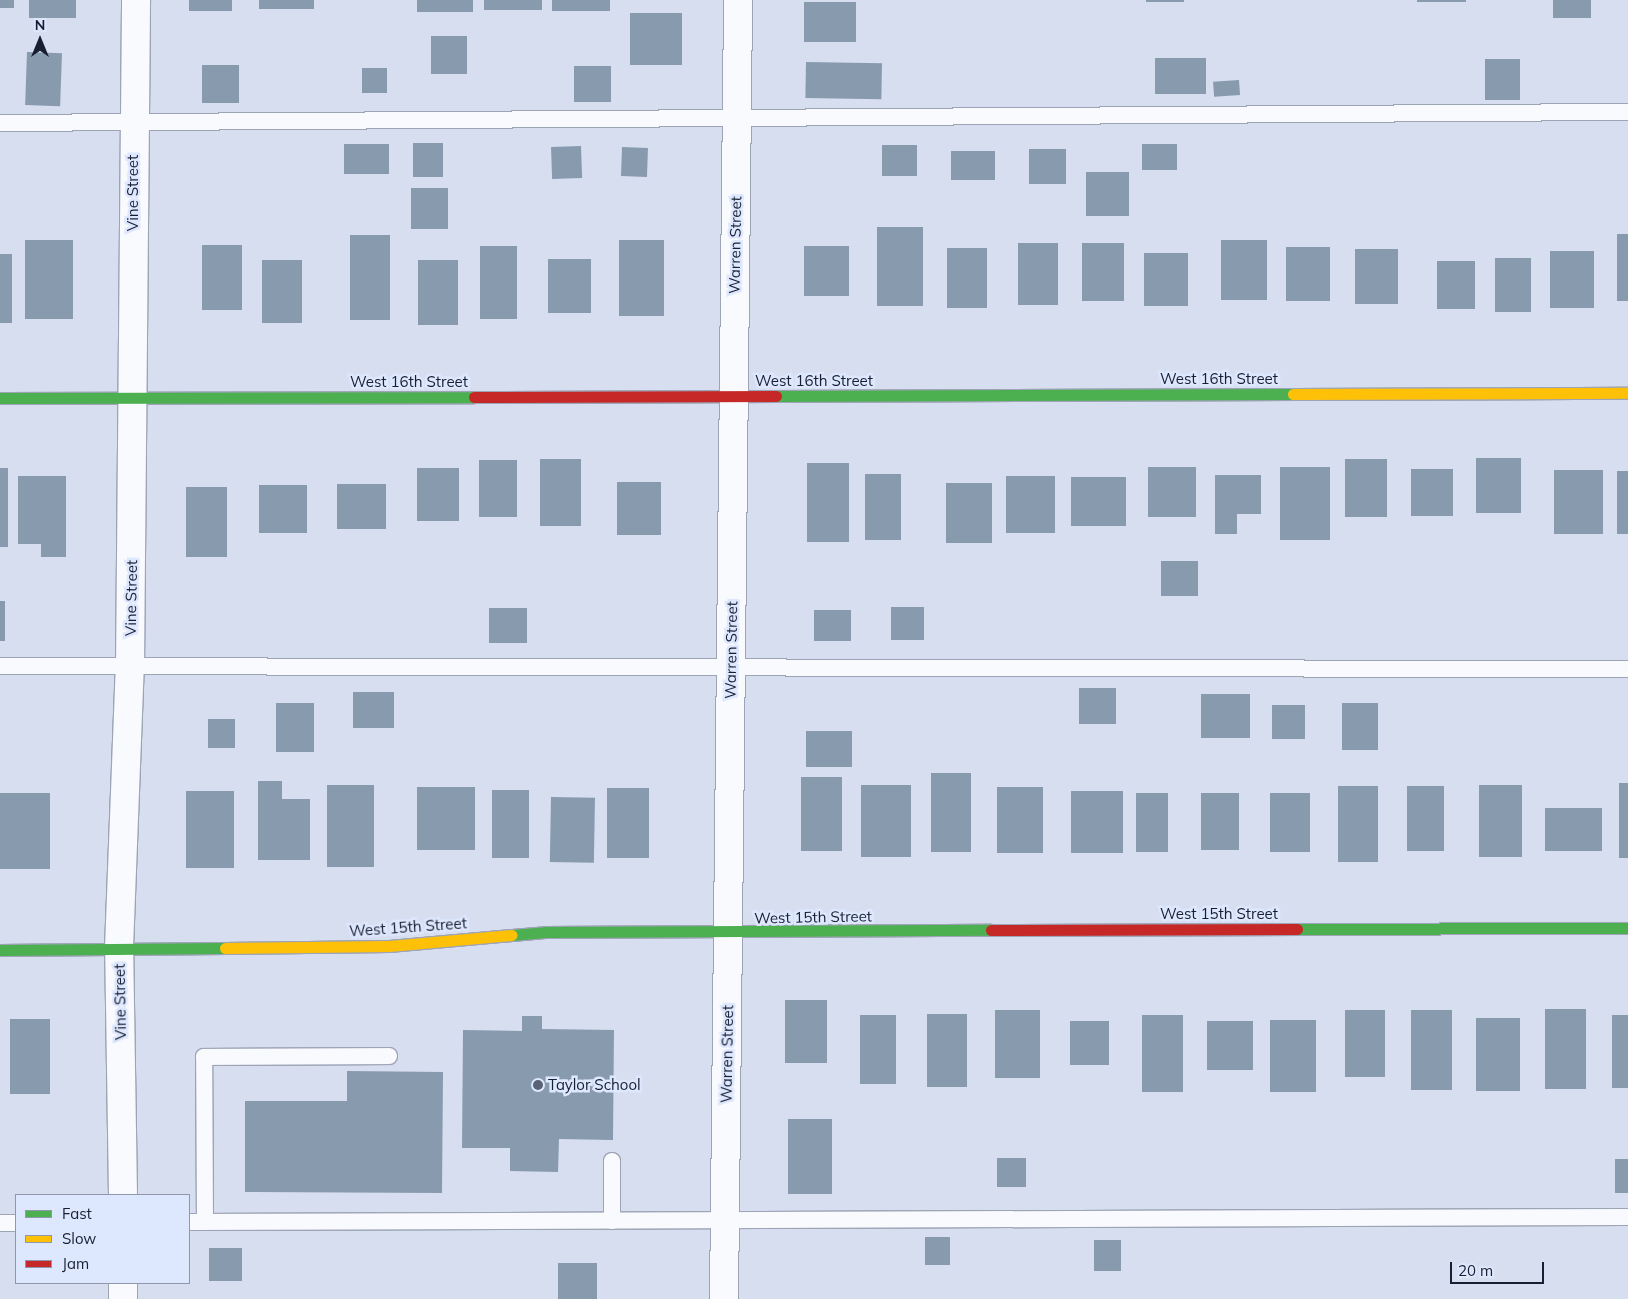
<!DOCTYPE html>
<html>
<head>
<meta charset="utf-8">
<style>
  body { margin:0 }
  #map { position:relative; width:1628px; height:1299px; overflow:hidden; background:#d6def0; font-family:Mulish,sans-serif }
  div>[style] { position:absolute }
  .building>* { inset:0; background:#889aae; transform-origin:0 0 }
  .roads { filter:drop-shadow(1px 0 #9da4b6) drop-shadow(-1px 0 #9da4b6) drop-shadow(0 1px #9da4b6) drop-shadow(0 -1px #9da4b6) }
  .lane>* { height:16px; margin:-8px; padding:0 8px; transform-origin:8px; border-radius:8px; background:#f9fafd }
  .street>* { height:28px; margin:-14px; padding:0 14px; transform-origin:14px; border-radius:14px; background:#f9fafd }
  .fast>* { height:11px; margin:-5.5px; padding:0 5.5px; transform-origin:5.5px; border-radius:5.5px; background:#4caf50 }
  .slow>* { height:11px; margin:-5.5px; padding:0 5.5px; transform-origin:5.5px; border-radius:5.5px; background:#ffc107 }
  .jam>* { height:11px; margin:-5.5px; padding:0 5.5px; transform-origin:5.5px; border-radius:5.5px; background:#c62828 }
  .dots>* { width:14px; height:14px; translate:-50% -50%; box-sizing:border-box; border:2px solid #dde7fd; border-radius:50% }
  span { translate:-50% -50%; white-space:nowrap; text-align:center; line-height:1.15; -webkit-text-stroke:5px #dde7fd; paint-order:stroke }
  .street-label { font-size:15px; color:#181f33 }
  .poi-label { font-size:15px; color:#181f33 }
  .left { translate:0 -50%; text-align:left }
  .legend { position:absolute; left:15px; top:1194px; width:175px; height:90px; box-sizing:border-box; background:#dde7fd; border:1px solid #8e97ac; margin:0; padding:6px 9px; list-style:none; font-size:15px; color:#181f33 }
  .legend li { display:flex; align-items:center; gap:10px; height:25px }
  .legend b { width:25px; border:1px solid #8e97ac }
  .north { position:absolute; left:15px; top:15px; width:50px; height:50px; -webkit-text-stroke:4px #dde7fd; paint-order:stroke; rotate:0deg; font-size:14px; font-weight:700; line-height:20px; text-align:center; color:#181f33 }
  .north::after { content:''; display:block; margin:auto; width:18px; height:22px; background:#181f33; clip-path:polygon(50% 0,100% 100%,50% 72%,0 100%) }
  .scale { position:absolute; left:1450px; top:1262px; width:94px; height:22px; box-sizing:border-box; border:2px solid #181f33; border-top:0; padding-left:6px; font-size:15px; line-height:18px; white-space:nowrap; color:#181f33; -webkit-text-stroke:4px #dde7fd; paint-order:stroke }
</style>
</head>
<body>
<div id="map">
  <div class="building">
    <div style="left:0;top:0;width:14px;height:8px"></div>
    <div style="left:29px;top:0;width:47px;height:18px"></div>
    <div style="left:189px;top:0;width:43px;height:11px"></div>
    <div style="left:259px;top:0;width:55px;height:9px"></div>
    <div style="left:417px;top:0;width:56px;height:12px"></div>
    <div style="left:484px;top:0;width:58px;height:10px"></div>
    <div style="left:552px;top:0;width:58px;height:11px"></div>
    <div style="left:1146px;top:0;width:38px;height:2px"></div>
    <div style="left:1417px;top:0;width:49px;height:2px"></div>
    <div style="left:1553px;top:0;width:38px;height:18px"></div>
    <div style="left:804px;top:2px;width:52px;height:40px"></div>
    <div style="left:630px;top:13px;width:52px;height:52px"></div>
    <div style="left:431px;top:36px;width:36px;height:38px"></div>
    <div style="left:27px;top:52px;width:35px;height:53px;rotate:2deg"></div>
    <div style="left:1155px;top:58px;width:51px;height:36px"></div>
    <div style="left:1485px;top:59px;width:35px;height:41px"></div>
    <div style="left:806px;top:62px;width:76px;height:36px;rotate:1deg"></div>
    <div style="left:202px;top:65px;width:37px;height:38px"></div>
    <div style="left:574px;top:66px;width:37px;height:36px"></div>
    <div style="left:362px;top:68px;width:25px;height:25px"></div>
    <div style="left:1239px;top:80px;width:15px;height:26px;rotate:86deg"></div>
    <div style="left:413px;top:143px;width:30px;height:34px"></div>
    <div style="left:344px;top:144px;width:45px;height:30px"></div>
    <div style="left:1142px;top:144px;width:35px;height:26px"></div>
    <div style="left:882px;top:145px;width:35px;height:31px"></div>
    <div style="left:581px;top:146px;width:32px;height:30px;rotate:88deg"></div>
    <div style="left:622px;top:147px;width:26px;height:29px;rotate:2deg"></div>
    <div style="left:1029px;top:149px;width:37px;height:35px"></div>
    <div style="left:951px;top:151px;width:44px;height:29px"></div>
    <div style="left:1086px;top:172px;width:43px;height:44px"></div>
    <div style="left:411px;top:188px;width:37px;height:41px"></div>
    <div style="left:877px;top:227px;width:46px;height:79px"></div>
    <div style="left:1617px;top:234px;width:11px;height:67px"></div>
    <div style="left:350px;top:235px;width:40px;height:85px"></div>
    <div style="left:25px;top:240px;width:48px;height:79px"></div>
    <div style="left:619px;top:240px;width:45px;height:76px"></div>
    <div style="left:1221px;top:240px;width:46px;height:60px"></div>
    <div style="left:1018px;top:243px;width:40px;height:62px"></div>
    <div style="left:1082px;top:243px;width:42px;height:58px"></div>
    <div style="left:202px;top:245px;width:40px;height:65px"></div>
    <div style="left:480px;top:246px;width:37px;height:73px"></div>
    <div style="left:804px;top:246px;width:45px;height:50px"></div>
    <div style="left:1286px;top:247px;width:44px;height:54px"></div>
    <div style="left:947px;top:248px;width:40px;height:60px"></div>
    <div style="left:1355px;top:249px;width:43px;height:55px"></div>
    <div style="left:1550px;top:251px;width:44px;height:57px"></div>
    <div style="left:1144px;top:253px;width:44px;height:53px"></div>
    <div style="left:0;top:254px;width:12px;height:69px"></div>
    <div style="left:1495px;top:258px;width:36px;height:54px"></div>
    <div style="left:548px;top:259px;width:43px;height:54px"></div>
    <div style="left:262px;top:260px;width:40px;height:63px"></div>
    <div style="left:418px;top:260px;width:40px;height:65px"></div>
    <div style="left:1437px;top:261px;width:38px;height:48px"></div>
    <div style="left:1476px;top:458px;width:45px;height:55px"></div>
    <div style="left:540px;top:459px;width:41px;height:67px"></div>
    <div style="left:1345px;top:459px;width:42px;height:58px"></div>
    <div style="left:479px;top:460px;width:38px;height:57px"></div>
    <div style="left:807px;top:463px;width:42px;height:79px"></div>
    <div style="left:1148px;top:467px;width:48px;height:50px"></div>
    <div style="left:1280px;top:467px;width:50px;height:73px"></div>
    <div style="left:0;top:468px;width:8px;height:79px"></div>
    <div style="left:417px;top:468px;width:42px;height:53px"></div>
    <div style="left:1411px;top:469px;width:42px;height:47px"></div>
    <div style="left:1554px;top:470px;width:49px;height:64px"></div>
    <div style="left:1617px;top:471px;width:11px;height:63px"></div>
    <div style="left:865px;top:474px;width:36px;height:66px"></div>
    <div style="clip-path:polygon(1215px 475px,1261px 475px,1261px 514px,1237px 514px,1237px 534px,1215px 534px)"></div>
    <div style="clip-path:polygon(18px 476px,66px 476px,66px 557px,41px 557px,41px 544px,18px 544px)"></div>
    <div style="left:1006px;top:476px;width:49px;height:57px"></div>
    <div style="left:1071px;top:477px;width:55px;height:49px"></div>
    <div style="left:617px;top:482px;width:44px;height:53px"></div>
    <div style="left:946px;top:483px;width:46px;height:60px"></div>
    <div style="left:337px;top:484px;width:49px;height:45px"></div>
    <div style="left:259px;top:485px;width:48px;height:48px"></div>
    <div style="left:227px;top:487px;width:70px;height:41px;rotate:90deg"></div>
    <div style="left:1161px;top:561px;width:37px;height:35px"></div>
    <div style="left:0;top:601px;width:5px;height:40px"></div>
    <div style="left:891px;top:607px;width:33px;height:33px"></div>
    <div style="left:489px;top:608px;width:38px;height:35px"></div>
    <div style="left:814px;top:610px;width:37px;height:31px"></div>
    <div style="left:1079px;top:688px;width:37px;height:36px"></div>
    <div style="left:353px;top:692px;width:41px;height:36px"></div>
    <div style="left:1201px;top:694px;width:49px;height:44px"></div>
    <div style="left:276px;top:703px;width:38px;height:49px"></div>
    <div style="left:1342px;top:703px;width:36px;height:47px"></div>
    <div style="left:1272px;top:705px;width:33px;height:34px"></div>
    <div style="left:208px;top:719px;width:27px;height:29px"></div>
    <div style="left:806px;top:731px;width:46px;height:36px"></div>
    <div style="left:931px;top:773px;width:40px;height:79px"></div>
    <div style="left:801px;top:777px;width:41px;height:74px"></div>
    <div style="clip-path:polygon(258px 781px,282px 781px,282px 799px,310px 799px,310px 860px,258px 860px)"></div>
    <div style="left:1619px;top:783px;width:9px;height:75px"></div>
    <div style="left:327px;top:785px;width:47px;height:82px"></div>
    <div style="left:861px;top:785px;width:50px;height:72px"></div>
    <div style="left:1479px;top:785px;width:43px;height:72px"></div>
    <div style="left:1338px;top:786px;width:40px;height:76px"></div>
    <div style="left:1407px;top:786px;width:37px;height:65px"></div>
    <div style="left:417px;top:787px;width:58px;height:63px"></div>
    <div style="left:997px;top:787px;width:46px;height:66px"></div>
    <div style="left:607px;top:788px;width:42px;height:70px"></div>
    <div style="left:492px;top:790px;width:37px;height:68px"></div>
    <div style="left:186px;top:791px;width:48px;height:77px"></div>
    <div style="left:1071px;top:791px;width:52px;height:62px"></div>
    <div style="left:0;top:793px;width:50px;height:76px"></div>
    <div style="left:1136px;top:793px;width:32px;height:59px"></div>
    <div style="left:1201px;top:793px;width:38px;height:57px"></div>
    <div style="left:1270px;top:793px;width:40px;height:59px"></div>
    <div style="left:551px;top:797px;width:44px;height:65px;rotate:1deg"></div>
    <div style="left:1545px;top:808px;width:57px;height:43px"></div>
    <div style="left:785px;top:1000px;width:42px;height:63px"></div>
    <div style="left:1545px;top:1009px;width:41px;height:80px"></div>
    <div style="left:995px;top:1010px;width:45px;height:68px"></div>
    <div style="left:1345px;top:1010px;width:40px;height:67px"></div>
    <div style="left:1411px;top:1010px;width:41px;height:80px"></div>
    <div style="left:927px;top:1014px;width:40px;height:73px"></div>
    <div style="left:860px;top:1015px;width:36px;height:69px"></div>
    <div style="left:1142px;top:1015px;width:41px;height:77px"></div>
    <div style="left:1612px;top:1015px;width:16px;height:73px"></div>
    <div style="clip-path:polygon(522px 1016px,542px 1016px,542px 1029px,614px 1030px,613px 1140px,559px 1139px,558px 1172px,510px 1171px,510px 1148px,462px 1148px,463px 1030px,522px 1031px)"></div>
    <div style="left:1476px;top:1018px;width:44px;height:73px"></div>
    <div style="left:50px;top:1019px;width:75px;height:40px;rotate:90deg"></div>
    <div style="left:1270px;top:1020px;width:46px;height:72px"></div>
    <div style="left:1070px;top:1021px;width:39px;height:44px"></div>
    <div style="left:1207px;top:1021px;width:46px;height:49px"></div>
    <div style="clip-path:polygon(347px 1071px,443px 1072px,442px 1193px,245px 1192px,245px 1101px,347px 1101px)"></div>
    <div style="left:788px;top:1119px;width:44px;height:75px"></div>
    <div style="left:997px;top:1158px;width:29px;height:29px"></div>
    <div style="left:1615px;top:1159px;width:13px;height:34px"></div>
    <div style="left:925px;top:1237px;width:25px;height:28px"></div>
    <div style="left:1094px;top:1240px;width:27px;height:31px"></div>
    <div style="left:209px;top:1248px;width:33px;height:33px"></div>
    <div style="left:558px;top:1263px;width:39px;height:36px"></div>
  </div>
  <div class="roads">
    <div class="lane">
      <div style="left:0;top:123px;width:1628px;rotate:-0.39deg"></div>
      <div style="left:0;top:666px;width:1628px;rotate:0.11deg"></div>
      <div style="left:612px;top:1221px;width:60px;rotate:-90deg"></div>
      <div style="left:189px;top:1222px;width:1439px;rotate:-0.2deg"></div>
      <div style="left:205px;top:1222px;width:165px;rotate:-90.3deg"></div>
      <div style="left:204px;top:1057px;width:185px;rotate:-0.3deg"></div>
      <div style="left:0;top:1223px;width:16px"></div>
    </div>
    <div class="street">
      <div style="left:123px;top:1195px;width:247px;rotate:-90.9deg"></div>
      <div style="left:119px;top:948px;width:281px;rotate:-87.8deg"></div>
      <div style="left:130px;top:667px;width:667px;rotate:-89.48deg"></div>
      <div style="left:123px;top:1299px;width:16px;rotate:-90deg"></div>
      <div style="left:724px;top:1299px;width:1299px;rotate:-89.38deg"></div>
    </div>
    <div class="fast">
      <div style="left:776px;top:396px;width:517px;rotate:-0.22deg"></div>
      <div style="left:0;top:398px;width:474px;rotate:-0.1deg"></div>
      <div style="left:1297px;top:929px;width:331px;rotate:-0.2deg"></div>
      <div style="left:512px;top:935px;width:33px;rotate:-5deg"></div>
      <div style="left:545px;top:932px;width:446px;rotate:-0.3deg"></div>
      <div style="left:0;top:950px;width:225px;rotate:-0.5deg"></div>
    </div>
    <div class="slow">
      <div style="left:1293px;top:394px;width:335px;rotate:-0.2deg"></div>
      <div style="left:225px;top:948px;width:164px;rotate:-0.7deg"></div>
      <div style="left:389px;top:946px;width:123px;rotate:-5.1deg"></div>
    </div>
    <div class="jam">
      <div style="left:474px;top:397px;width:302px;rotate:-0.2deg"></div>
      <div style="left:991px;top:930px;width:306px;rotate:-0.2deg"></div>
    </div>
  </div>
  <div class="dots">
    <div style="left:538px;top:1085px;background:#5a6275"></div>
  </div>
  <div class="street-label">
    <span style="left:133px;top:193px;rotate:-90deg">Vine Street</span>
    <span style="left:735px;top:245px;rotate:-89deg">Warren Street</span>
    <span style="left:1219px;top:379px">West 16th Street</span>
    <span style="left:814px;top:381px">West 16th Street</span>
    <span style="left:409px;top:382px">West 16th Street</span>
    <span style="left:131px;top:598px;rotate:-89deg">Vine Street</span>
    <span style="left:731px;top:650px;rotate:-89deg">Warren Street</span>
    <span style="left:1219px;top:914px">West 15th Street</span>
    <span style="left:813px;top:917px;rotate:-1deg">West 15th Street</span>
    <span style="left:408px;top:927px;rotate:-4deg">West 15th Street</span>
    <span style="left:120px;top:1002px;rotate:-91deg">Vine Street</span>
    <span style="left:727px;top:1054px;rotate:-89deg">Warren Street</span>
  </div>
  <div class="poi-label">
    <span class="left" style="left:548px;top:1085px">Taylor School</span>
  </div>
  <ul class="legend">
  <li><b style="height:6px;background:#4caf50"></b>Fast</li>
  <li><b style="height:6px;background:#ffc107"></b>Slow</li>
  <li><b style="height:6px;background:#c62828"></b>Jam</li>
  </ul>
  <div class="north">N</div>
  <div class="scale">20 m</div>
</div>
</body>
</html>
